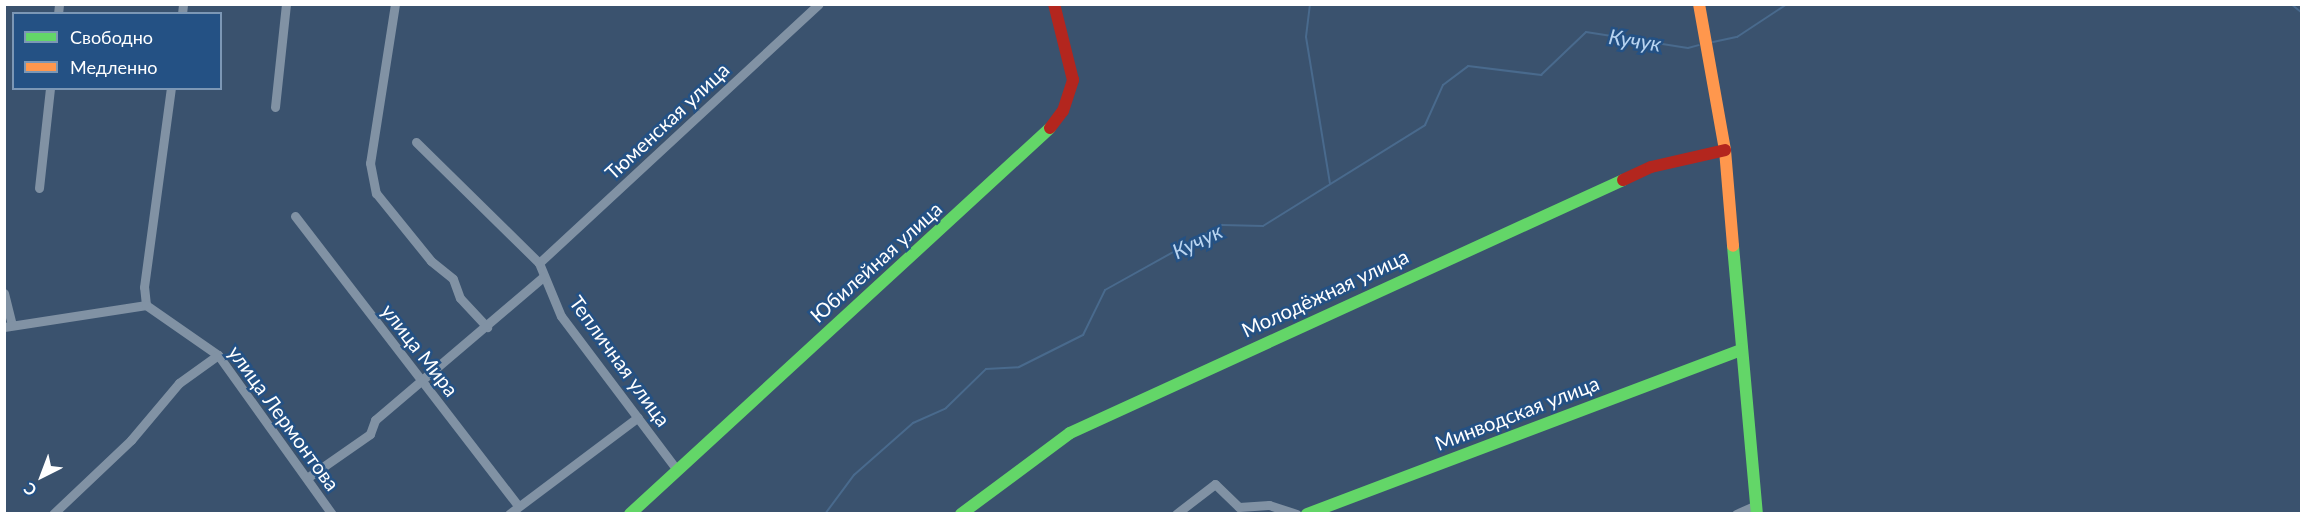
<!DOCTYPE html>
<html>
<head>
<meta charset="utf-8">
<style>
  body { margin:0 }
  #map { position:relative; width:2306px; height:518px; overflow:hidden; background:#3a526e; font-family:Lato,sans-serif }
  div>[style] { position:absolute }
  .stream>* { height:2px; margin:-1px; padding:0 1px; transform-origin:1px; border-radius:1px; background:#496a8d }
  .street>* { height:9px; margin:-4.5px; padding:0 4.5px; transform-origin:4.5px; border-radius:4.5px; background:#8192a4 }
  .fast>* { height:12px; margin:-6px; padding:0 6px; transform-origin:6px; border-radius:6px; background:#63d668 }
  .slow>* { height:12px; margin:-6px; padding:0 6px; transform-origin:6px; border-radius:6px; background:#ff974d }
  .jam>* { height:12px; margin:-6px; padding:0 6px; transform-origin:6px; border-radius:6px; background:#b3261e }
  span { translate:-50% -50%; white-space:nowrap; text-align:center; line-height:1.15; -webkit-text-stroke:5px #245184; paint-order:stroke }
  .street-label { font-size:20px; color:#fff }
  .water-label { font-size:21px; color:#b9d4f0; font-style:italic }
  .frame { position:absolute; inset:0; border:6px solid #fff; pointer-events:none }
  .legend { position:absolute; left:12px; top:12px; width:210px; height:78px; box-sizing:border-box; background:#245184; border:2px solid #7c97b5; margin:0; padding:8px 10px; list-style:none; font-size:18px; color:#fff }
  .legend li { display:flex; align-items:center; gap:12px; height:30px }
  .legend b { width:30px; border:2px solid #7c97b5 }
  .north { position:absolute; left:12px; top:446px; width:60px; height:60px; -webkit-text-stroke:4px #245184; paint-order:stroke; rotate:222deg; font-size:16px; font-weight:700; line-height:24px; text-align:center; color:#fff }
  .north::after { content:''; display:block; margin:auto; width:21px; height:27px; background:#fff; clip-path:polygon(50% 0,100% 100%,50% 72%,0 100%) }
</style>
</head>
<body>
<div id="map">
  <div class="stream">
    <div style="left:1310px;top:4px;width:33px;rotate:97deg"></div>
    <div style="left:1306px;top:37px;width:148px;rotate:80.7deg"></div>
    <div style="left:2291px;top:4px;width:14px;rotate:39deg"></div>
    <div style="left:1713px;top:42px;width:25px;rotate:-12deg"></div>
    <div style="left:1737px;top:37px;width:60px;rotate:-33.4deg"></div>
    <div style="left:825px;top:514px;width:49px;rotate:-53.4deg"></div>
    <div style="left:854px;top:475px;width:79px;rotate:-41.4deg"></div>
    <div style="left:913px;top:423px;width:36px;rotate:-24deg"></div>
    <div style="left:946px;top:408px;width:56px;rotate:-44.3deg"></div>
    <div style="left:986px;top:369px;width:33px;rotate:-3deg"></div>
    <div style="left:1019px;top:367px;width:72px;rotate:-26.6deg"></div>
    <div style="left:1083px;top:335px;width:50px;rotate:-63.9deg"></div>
    <div style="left:1105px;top:290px;width:134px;rotate:-29.1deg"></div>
    <div style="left:1222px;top:225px;width:41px;rotate:1.4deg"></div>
    <div style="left:1263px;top:226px;width:191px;rotate:-31.9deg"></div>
    <div style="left:1425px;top:125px;width:44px;rotate:-65.8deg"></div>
    <div style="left:1443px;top:85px;width:31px;rotate:-37deg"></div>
    <div style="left:1468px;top:66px;width:74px;rotate:7deg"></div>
    <div style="left:1541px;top:75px;width:62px;rotate:-43.7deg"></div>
    <div style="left:1586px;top:32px;width:103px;rotate:8.9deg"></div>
    <div style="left:1688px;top:48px;width:11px;rotate:-15deg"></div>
  </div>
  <div class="street">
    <div style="left:395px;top:4px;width:161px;rotate:98.9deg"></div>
    <div style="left:370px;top:163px;width:31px;rotate:79deg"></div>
    <div style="left:376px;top:193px;width:87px;rotate:51deg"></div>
    <div style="left:431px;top:261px;width:28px;rotate:39deg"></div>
    <div style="left:453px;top:279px;width:20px;rotate:70deg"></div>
    <div style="left:460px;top:298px;width:40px;rotate:47deg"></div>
    <div style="left:58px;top:14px;width:10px;rotate:-84deg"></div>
    <div style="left:182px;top:14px;width:10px;rotate:-84deg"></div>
    <div style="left:275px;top:107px;width:104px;rotate:-83.9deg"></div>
    <div style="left:416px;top:142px;width:173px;rotate:44.5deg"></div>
    <div style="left:539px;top:263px;width:57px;rotate:67.5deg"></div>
    <div style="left:561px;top:316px;width:193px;rotate:53deg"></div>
    <div style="left:39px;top:188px;width:101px;rotate:-83.7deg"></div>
    <div style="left:295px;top:216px;width:366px;rotate:52.4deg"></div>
    <div style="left:539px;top:263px;width:381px;rotate:-42.8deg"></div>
    <div style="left:4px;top:293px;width:33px;rotate:76deg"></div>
    <div style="left:146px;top:305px;width:18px;rotate:-96deg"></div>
    <div style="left:144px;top:287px;width:201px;rotate:-82.3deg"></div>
    <div style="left:4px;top:327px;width:144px;rotate:-8.8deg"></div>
    <div style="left:146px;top:305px;width:88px;rotate:34.8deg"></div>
    <div style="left:218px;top:355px;width:196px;rotate:54.4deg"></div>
    <div style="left:307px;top:478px;width:77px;rotate:-34.9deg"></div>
    <div style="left:370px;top:434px;width:15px;rotate:-70deg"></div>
    <div style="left:375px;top:420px;width:221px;rotate:-40.4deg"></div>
    <div style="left:1239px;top:507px;width:30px;rotate:-4deg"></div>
    <div style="left:1269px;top:505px;width:29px;rotate:18deg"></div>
    <div style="left:53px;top:514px;width:108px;rotate:-43.5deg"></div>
    <div style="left:131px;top:440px;width:75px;rotate:-49.9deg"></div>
    <div style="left:179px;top:383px;width:48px;rotate:-35.7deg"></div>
    <div style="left:509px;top:514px;width:161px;rotate:-36.9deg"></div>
    <div style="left:1176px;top:514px;width:49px;rotate:-37.6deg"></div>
    <div style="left:1215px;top:484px;width:33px;rotate:44deg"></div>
    <div style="left:1736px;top:514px;width:22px;rotate:-24deg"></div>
  </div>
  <div class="fast">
    <div style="left:1733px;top:246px;width:269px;rotate:84.9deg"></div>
    <div style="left:630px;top:514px;width:570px;rotate:-42.58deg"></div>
    <div style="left:961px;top:514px;width:136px;rotate:-36.6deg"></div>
    <div style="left:1070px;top:433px;width:608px;rotate:-24.58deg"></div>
    <div style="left:1307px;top:514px;width:465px;rotate:-20.7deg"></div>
  </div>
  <div class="slow">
    <div style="left:1699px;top:4px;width:148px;rotate:79.9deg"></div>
    <div style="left:1725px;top:150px;width:96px;rotate:85.2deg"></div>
  </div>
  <div class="jam">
    <div style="left:1050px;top:128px;width:21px;rotate:-53deg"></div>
    <div style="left:1063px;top:111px;width:33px;rotate:-72deg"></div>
    <div style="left:1073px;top:80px;width:78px;rotate:-104deg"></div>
    <div style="left:1623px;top:180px;width:31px;rotate:-25deg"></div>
    <div style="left:1651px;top:167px;width:76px;rotate:-12.9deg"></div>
  </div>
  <div class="street-label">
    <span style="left:667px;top:121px;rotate:-43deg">Тюменская улица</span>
    <span style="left:876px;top:262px;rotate:-42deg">Юбилейная улица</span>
    <span style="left:1325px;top:293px;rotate:-25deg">Молодёжная улица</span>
    <span style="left:420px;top:350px;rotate:52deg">улица Мира</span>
    <span style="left:620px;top:361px;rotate:54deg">Тепличная улица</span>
    <span style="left:1517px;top:413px;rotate:-21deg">Минводская улица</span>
    <span style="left:284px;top:418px;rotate:54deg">улица Лермонтова</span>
  </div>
  <div class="water-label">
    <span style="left:1635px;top:40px;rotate:9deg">Кучук</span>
    <span style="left:1197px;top:241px;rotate:-26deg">Кучук</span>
  </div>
  <div class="frame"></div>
  <ul class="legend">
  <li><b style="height:8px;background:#63d668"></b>Свободно</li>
  <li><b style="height:8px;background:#ff974d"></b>Медленно</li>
  </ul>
  <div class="north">С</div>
</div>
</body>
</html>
